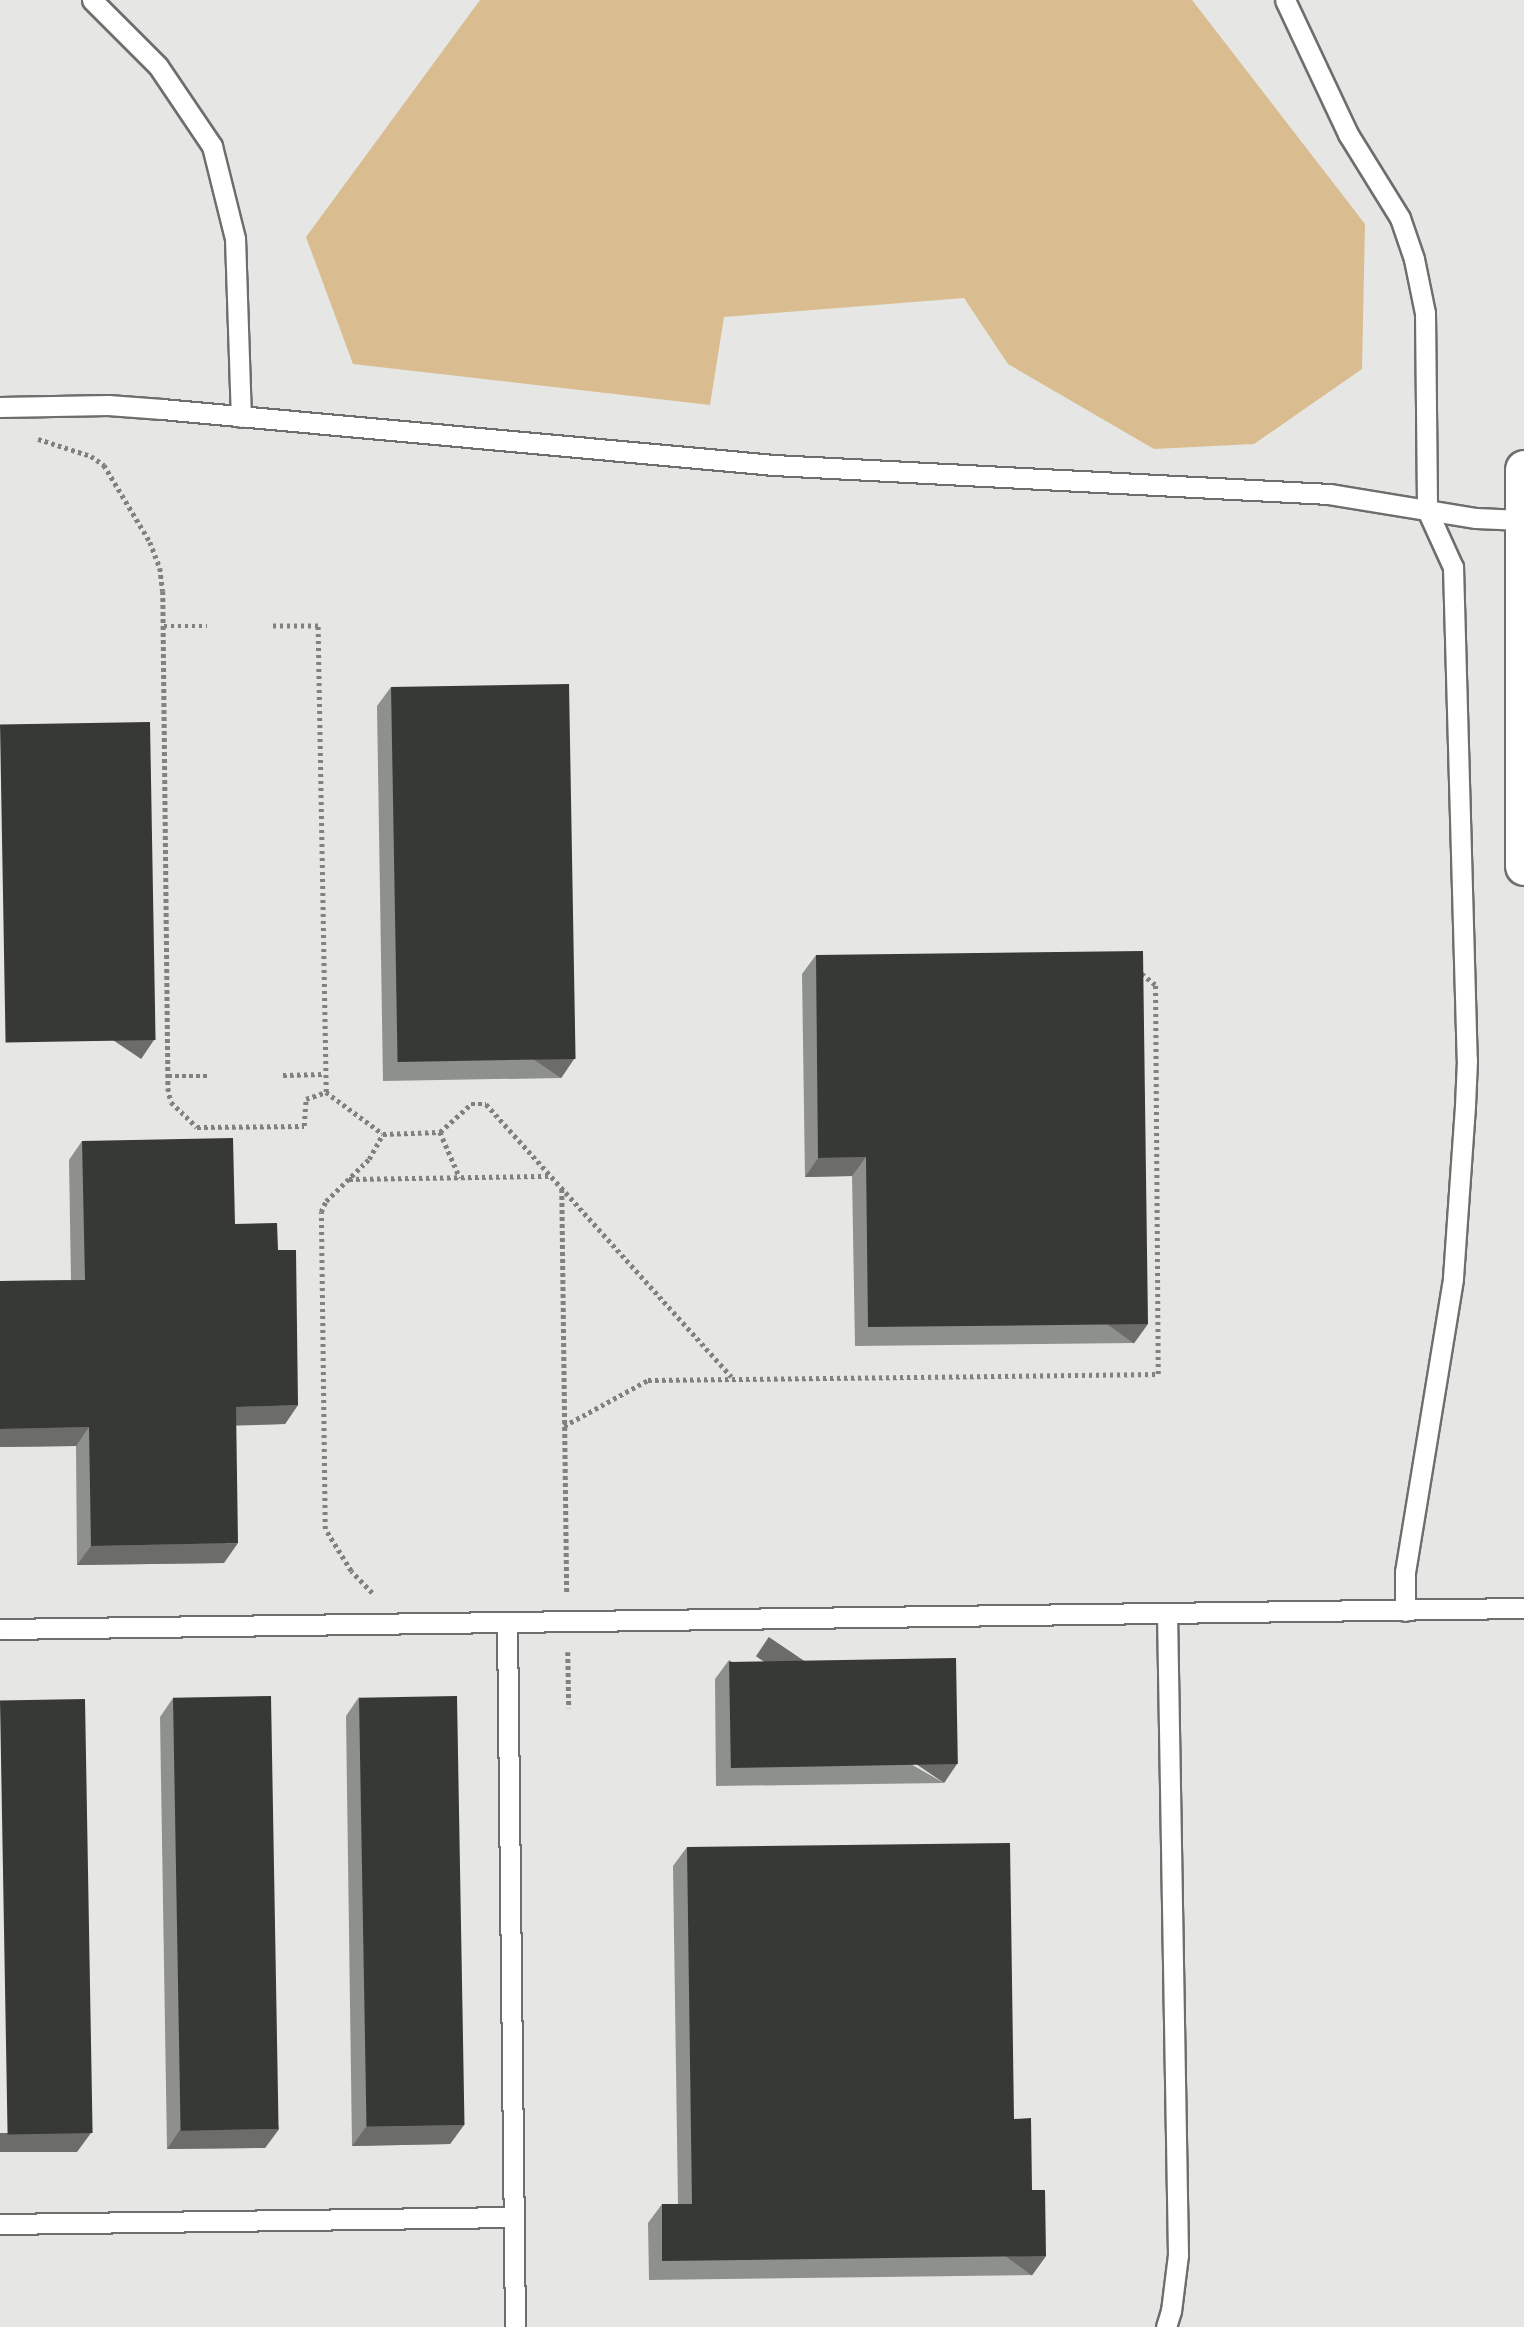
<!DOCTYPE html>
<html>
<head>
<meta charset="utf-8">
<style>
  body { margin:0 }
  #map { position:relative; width:1524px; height:2327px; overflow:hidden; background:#e6e7e4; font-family:Quicksand,sans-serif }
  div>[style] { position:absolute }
  .green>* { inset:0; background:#d9bc90 }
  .path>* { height:4.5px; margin-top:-2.25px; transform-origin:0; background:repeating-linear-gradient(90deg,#81817f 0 3.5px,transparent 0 7px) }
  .roads { filter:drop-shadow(2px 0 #6e6f6c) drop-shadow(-2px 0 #6e6f6c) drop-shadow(0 2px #6e6f6c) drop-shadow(0 -2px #6e6f6c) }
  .service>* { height:19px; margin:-9.5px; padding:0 9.5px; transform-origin:9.5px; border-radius:9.5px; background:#fff }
  .minor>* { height:37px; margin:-18.5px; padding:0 18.5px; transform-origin:18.5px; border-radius:18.5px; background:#fff }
  .wall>* { inset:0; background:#8e908e }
  .shaded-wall>* { inset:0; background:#6c6d6b; transform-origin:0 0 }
  .building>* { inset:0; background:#373937; transform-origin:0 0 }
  span { translate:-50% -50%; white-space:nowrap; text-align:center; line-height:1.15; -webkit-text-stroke:7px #fff; paint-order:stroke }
</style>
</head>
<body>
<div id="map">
  <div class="green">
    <div style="clip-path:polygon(480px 0,1192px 0,1365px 224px,1362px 369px,1254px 444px,1154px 449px,1008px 364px,964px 298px,724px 317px,710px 405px,353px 364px,306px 237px)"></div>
  </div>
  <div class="path">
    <div style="left:38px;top:439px;width:56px;rotate:17.8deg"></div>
    <div style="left:91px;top:456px;width:16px;rotate:35deg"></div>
    <div style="left:104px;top:465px;width:90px;rotate:59.1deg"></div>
    <div style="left:150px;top:542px;width:28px;rotate:69deg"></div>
    <div style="left:160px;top:568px;width:23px;rotate:83deg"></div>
    <div style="left:163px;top:591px;width:497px;rotate:89.4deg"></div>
    <div style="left:168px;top:1088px;width:14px;rotate:78deg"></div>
    <div style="left:171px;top:1102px;width:36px;rotate:44deg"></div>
    <div style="left:197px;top:1127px;width:107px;rotate:-0.5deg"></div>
    <div style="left:304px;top:1126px;width:27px;rotate:-86deg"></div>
    <div style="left:306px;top:1099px;width:21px;rotate:-19deg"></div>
    <div style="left:326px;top:1092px;width:466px;rotate:-91deg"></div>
    <div style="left:318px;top:626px;width:47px;rotate:180deg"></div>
    <div style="left:164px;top:626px;width:43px"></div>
    <div style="left:283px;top:1075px;width:41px;rotate:-1.4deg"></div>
    <div style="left:168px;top:1076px;width:40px"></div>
    <div style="left:326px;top:1092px;width:71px;rotate:36.4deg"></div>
    <div style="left:383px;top:1134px;width:57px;rotate:-2deg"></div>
    <div style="left:440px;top:1132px;width:42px;rotate:-42.1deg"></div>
    <div style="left:471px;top:1104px;width:15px"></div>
    <div style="left:486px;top:1104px;width:367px;rotate:48deg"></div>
    <div style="left:440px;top:1132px;width:50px;rotate:66.5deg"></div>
    <div style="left:349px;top:1179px;width:202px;rotate:-0.9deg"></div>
    <div style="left:562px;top:1189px;width:405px;rotate:89.3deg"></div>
    <div style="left:564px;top:1426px;width:96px;rotate:-28.7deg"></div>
    <div style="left:648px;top:1380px;width:510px;rotate:-0.67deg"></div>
    <div style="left:1158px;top:1374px;width:389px;rotate:-90.4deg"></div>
    <div style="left:1155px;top:985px;width:19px;rotate:-141deg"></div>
    <div style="left:372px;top:1593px;width:30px;rotate:-134deg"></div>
    <div style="left:351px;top:1571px;width:49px;rotate:-121.8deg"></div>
    <div style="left:325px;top:1529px;width:317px;rotate:-90.7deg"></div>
    <div style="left:321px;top:1212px;width:12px;rotate:-66deg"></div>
    <div style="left:326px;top:1201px;width:60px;rotate:-44.3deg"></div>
    <div style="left:369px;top:1159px;width:29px;rotate:-61deg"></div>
    <div style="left:568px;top:1652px;width:56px;rotate:89deg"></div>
  </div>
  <div class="roads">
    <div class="service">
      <div style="left:92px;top:0;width:93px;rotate:45deg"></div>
      <div style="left:158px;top:66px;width:97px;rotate:56deg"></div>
      <div style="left:212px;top:146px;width:95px;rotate:76deg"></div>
      <div style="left:235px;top:238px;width:179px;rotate:88.1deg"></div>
      <div style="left:1285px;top:0;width:148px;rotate:64.8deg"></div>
      <div style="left:1348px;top:134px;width:99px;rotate:58.2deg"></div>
      <div style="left:1400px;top:218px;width:43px;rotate:71.1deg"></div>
      <div style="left:1414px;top:259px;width:55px;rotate:78.5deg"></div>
      <div style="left:1425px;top:313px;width:197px;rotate:89.4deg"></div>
      <div style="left:1427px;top:510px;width:63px;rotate:65.5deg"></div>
      <div style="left:1453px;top:567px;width:493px;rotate:88.4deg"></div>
      <div style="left:1467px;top:1060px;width:46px;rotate:92.5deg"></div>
      <div style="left:1465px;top:1106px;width:173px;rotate:94deg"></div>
      <div style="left:1453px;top:1279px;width:297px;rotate:99.3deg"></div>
      <div style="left:1405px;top:1572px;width:39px;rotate:90deg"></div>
      <div style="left:0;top:407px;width:108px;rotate:-1.1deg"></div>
      <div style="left:108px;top:405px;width:54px;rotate:4.2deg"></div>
      <div style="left:162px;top:409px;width:615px;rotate:5.23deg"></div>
      <div style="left:774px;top:465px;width:556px;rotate:2.99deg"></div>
      <div style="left:1329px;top:494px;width:149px;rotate:9.3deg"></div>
      <div style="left:1476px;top:518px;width:46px;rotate:2.5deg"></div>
      <div style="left:507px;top:1624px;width:703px;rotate:89.35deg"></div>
      <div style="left:0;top:1629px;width:1524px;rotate:-0.79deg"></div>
      <div style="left:0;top:2224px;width:513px;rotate:-0.78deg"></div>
      <div style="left:1166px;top:2327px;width:17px;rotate:-73deg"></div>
      <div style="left:1171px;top:2311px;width:56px;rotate:-82.9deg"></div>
      <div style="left:1178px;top:2255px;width:640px;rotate:-90.98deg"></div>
    </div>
    <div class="minor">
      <div style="left:1524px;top:469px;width:397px;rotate:90deg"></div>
    </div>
  </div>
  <div class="wall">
    <div style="clip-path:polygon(391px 687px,574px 1059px,561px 1078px,383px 1081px,377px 706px)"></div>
    <div style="clip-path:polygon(816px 955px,1134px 1343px,855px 1346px,852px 1176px,805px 1177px,802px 974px)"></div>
    <div style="clip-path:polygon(82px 1141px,235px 1224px,278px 1250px,298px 1405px,285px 1424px,236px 1425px,224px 1563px,77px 1565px,76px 1446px,0 1447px,0 1281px,71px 1280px,69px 1160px)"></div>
    <div style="clip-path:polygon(729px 1660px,944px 1783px,716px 1786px,715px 1679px)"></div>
    <div style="clip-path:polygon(359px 1697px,464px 2125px,450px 2144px,352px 2146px,346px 1716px)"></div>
    <div style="clip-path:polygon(173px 1698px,279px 2129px,265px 2148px,167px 2149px,160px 1717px)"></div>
    <div style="clip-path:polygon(687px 1847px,1014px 2119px,1032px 2190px,1046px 2256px,1032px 2275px,649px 2280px,648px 2223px,662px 2204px,678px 2204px,673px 1866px)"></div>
  </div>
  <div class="shaded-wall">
    <div style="left:154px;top:1040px;width:23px;height:154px;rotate:124deg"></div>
    <div style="left:574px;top:1059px;width:23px;height:178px;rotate:124deg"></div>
    <div style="clip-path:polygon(866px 1157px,852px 1176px,805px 1177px,818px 1158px)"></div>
    <div style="left:1148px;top:1324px;width:24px;height:280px;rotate:126deg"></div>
    <div style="clip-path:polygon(298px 1405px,285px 1424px,222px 1426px,236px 1407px)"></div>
    <div style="clip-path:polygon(89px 1427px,76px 1446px,0 1447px,0 1429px)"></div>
    <div style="clip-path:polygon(238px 1543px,224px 1563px,77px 1565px,91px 1546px)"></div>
    <div style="left:957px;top:1764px;width:23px;height:227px;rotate:124deg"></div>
    <div style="clip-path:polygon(464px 2125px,450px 2144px,352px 2146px,366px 2127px)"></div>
    <div style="clip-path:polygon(279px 2129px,265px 2148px,167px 2149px,180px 2130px)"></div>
    <div style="clip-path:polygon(0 2133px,91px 2133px,77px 2152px,0 2152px)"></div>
    <div style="left:1046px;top:2256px;width:24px;height:384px;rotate:126deg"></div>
  </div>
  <div class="building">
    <div style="left:569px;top:684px;width:375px;height:178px;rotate:89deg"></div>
    <div style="left:150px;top:722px;width:318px;height:150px;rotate:89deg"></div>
    <div style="clip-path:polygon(1143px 951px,1148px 1324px,868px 1327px,866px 1157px,818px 1158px,816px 955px)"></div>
    <div style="clip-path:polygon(233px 1138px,235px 1224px,277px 1223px,278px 1250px,296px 1250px,298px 1405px,236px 1407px,238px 1543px,91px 1546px,89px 1427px,0 1429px,0 1281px,85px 1280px,82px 1141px)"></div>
    <div style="left:956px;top:1658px;width:106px;height:227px;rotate:89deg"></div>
    <div style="left:271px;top:1696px;width:433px;height:98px;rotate:89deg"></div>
    <div style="left:457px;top:1696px;width:429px;height:98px;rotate:89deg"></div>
    <div style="left:85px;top:1699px;width:434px;height:85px;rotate:89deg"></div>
    <div style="clip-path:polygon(1010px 1843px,1014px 2119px,1031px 2118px,1032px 2190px,1045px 2190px,1046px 2256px,662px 2261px,662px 2204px,692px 2204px,687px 1847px)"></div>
  </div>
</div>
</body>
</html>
